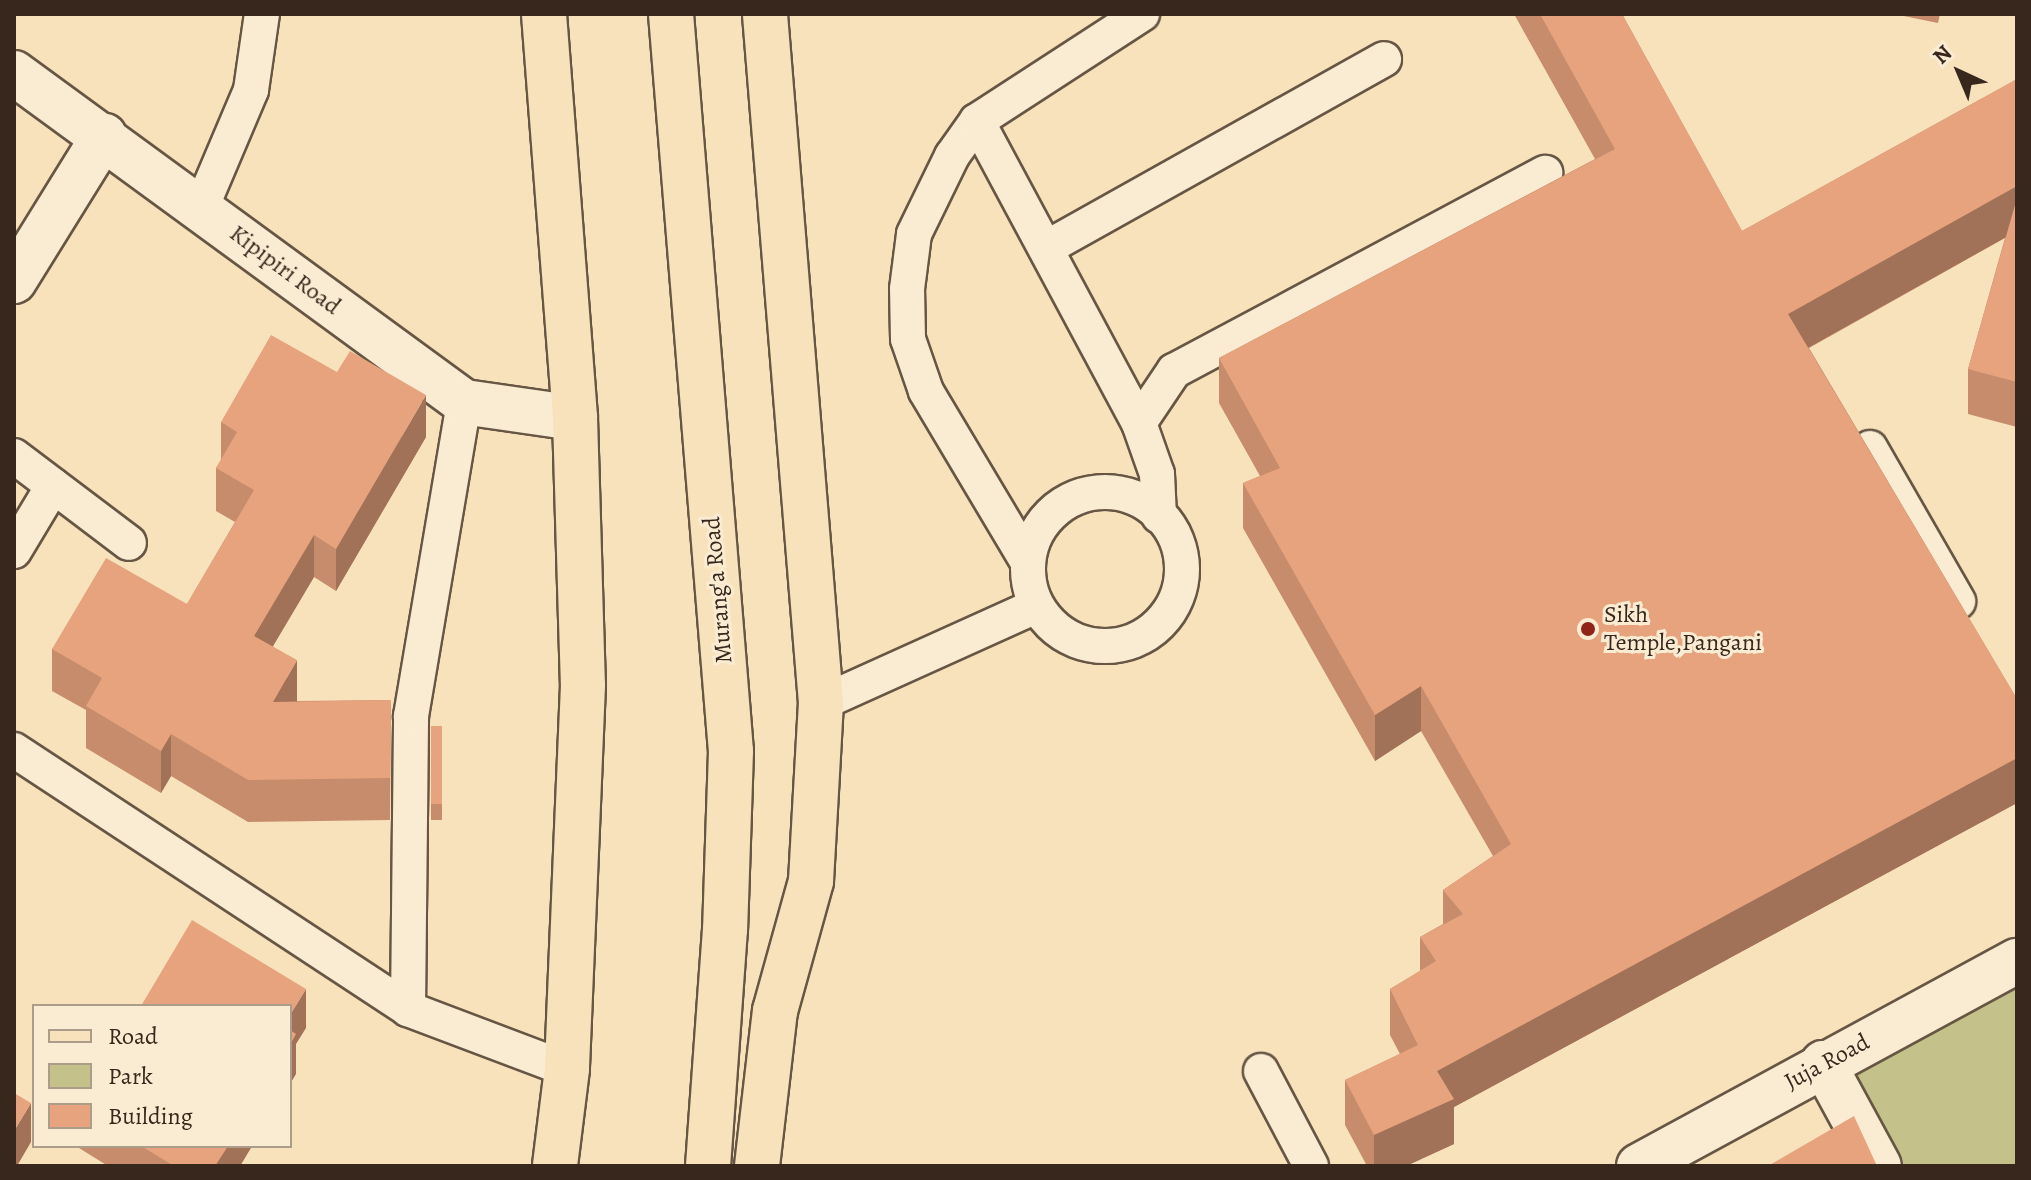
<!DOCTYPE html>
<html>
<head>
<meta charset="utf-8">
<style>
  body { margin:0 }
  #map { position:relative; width:2031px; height:1180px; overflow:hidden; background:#f8e2bc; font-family:Alegreya,serif }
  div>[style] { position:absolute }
  .green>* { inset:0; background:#c5c18b }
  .roads { filter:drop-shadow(2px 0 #675644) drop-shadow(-2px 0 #675644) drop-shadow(0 2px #675644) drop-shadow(0 -2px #675644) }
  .lane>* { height:34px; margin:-17px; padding:0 17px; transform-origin:17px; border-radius:17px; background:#faecd3 }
  .lane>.ring { margin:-17px; padding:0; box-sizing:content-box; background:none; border:34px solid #faecd3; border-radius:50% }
  .street>* { height:44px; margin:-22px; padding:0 22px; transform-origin:22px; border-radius:22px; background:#faecd3 }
  .secondary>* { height:44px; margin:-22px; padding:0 22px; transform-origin:22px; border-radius:22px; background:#faecd3 }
  .primary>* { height:44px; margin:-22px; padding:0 22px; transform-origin:22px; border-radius:22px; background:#f8e2bc }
  .highway>* { height:44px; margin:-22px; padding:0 22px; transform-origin:22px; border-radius:22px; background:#f8e2bc }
  .wall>* { inset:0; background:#c68c6c; transform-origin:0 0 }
  .shaded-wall>* { inset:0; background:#a17258 }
  .building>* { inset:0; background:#e6a37e; transform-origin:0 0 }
  .dots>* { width:22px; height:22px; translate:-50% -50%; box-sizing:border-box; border:4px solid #faecd3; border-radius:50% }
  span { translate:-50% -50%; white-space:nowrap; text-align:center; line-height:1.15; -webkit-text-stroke:6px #faecd3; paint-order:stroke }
  .street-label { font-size:24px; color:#37271c }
  .poi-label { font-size:24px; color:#37271c }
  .left { translate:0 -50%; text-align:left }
  .frame { position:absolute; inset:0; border:16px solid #37271c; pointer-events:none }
  .legend { position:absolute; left:32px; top:1004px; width:260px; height:144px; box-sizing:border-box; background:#faecd3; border:2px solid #ac9d8a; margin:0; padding:10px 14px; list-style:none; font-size:24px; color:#37271c }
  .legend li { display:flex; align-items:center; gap:16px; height:40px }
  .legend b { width:40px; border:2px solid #ac9d8a }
  .north { position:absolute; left:1919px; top:32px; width:80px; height:80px; -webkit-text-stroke:6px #faecd3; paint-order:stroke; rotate:316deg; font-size:22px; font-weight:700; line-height:32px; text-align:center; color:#37271c }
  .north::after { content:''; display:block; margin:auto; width:28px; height:36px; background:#37271c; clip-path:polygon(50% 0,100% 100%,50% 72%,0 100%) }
</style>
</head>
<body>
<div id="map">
  <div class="green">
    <div style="clip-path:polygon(2017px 961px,2017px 1166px,1879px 1166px,1823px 1063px)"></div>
  </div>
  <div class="roads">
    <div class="lane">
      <div style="left:977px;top:121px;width:343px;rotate:61.8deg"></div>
      <div style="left:1139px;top:423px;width:54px;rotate:70.6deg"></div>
      <div style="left:1157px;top:474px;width:42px;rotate:87.3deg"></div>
      <div style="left:201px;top:208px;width:128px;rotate:-67deg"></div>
      <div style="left:251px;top:90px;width:77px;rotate:-81.8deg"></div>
      <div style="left:1048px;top:247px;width:385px;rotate:-29.2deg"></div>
      <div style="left:1139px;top:423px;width:63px;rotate:-56.1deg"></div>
      <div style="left:1174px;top:371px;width:421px;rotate:-28.1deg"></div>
      <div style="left:1870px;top:448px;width:177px;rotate:60.1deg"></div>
      <div style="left:14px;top:456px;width:144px;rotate:37.1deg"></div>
      <div class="ring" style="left:1028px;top:492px;width:120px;height:120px"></div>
      <div style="left:14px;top:551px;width:76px;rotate:-59deg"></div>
      <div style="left:1026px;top:559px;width:196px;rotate:-120.8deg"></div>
      <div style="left:926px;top:391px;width:55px;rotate:-109.1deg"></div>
      <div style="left:908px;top:339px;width:50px;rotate:-91.1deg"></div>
      <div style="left:907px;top:289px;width:55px;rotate:-82.7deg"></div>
      <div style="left:914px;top:234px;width:87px;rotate:-64deg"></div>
      <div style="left:952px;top:156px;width:43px;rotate:-54.5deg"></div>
      <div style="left:977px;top:121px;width:197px;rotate:-33deg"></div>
      <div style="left:821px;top:703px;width:234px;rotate:-24.3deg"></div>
      <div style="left:14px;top:750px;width:472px;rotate:33.3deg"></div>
      <div style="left:408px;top:1009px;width:170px;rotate:20.7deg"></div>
      <div style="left:408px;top:1009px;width:293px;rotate:-89.4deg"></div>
      <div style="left:411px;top:716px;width:318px;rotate:-80.4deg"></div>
      <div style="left:1261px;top:1071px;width:107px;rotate:62.2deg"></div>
    </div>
    <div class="street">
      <div style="left:14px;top:73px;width:557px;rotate:36.17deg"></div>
      <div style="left:464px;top:402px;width:112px;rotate:8.2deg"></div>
      <div style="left:14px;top:281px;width:171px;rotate:-58.2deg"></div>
      <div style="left:1823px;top:1063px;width:117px;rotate:61.5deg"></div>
    </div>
    <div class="secondary">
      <div style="left:1639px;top:1166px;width:430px;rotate:-28.5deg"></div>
    </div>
    <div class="primary">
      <div style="left:757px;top:1166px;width:156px;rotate:-83.4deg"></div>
      <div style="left:775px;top:1011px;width:135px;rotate:-74.5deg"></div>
      <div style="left:811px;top:881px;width:178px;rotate:-86.8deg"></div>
      <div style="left:821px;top:703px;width:691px;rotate:-94.65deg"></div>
    </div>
    <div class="highway">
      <div style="left:544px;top:14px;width:405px;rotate:85.6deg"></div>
      <div style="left:575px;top:418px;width:267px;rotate:88.3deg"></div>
      <div style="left:583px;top:685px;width:384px;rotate:92.4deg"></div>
      <div style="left:567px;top:1069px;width:98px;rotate:97.1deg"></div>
      <div style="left:671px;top:14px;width:739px;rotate:85.35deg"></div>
      <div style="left:731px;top:751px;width:178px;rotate:91.9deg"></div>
      <div style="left:725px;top:929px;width:238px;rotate:94.1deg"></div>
    </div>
  </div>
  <div class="wall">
    <div style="clip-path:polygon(1514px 14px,1622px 14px,1742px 231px,2017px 79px,2017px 427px,1968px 414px,1968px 369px,2005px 238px,1809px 348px,2017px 699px,2017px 803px,1454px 1107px,1454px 1144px,1406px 1166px,1367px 1166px,1345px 1125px,1345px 1080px,1400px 1054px,1390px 1035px,1390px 989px,1420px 971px,1420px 937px,1443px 924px,1443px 890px,1493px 856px,1421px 731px,1375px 761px,1243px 528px,1243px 483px,1260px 476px,1219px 403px,1219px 358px,1595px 159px)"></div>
    <div style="clip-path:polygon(1894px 14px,1940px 14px,1938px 23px)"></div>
    <div style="clip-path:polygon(221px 422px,426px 437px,336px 591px,314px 577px,273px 646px,297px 701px,391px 700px,390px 820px,248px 822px,171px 776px,161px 793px,86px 748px,86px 710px,52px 691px,52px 649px,187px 604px,235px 522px,216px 511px,216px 468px,221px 460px)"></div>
    <div style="left:442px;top:726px;width:94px;height:11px;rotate:90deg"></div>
    <div style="clip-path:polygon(79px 1146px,252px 1146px,240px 1166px,108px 1166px,79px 1148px)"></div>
  </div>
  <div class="shaded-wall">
    <div style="clip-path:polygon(2017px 186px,2017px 231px,1788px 359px,1788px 314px)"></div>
    <div style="clip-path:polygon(426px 395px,426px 437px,336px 591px,336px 549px)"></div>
    <div style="clip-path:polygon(314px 535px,314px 577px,254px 678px,254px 636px)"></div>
    <div style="clip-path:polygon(297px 660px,297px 702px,273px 702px)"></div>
    <div style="clip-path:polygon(1421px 686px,1421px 731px,1375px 761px,1375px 715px)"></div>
    <div style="clip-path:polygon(171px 734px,171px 776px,161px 793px,161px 751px)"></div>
    <div style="clip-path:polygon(2017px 758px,2017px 803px,1454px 1107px,1454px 1144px,1406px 1166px,1374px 1166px,1374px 1135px,1437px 1071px)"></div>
    <div style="clip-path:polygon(306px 989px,306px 1028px,296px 1044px,296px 1074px,290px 1084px,290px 1015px)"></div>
    <div style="clip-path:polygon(31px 1103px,31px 1142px,17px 1166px,14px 1166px,14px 1131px)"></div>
    <div style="clip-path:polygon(228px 1146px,252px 1146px,240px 1166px,215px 1166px)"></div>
  </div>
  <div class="building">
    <div style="clip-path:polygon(1540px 14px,1622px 14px,1742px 231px,2017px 79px,2017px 186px,1788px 314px,2017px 699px,2017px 758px,1437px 1071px,1454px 1099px,1374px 1135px,1345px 1080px,1418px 1045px,1390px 989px,1436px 961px,1420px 937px,1463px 914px,1443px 890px,1511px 844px,1421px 686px,1375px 715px,1243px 483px,1280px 468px,1219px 358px,1615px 149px)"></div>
    <div style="clip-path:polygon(2017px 198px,2017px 382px,1968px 369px)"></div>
    <div style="clip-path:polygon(271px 335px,337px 372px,350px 351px,426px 395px,336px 549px,314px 535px,254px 636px,297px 660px,273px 702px,391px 700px,390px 778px,248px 780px,171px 734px,161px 751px,86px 706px,102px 678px,52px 649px,106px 558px,187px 604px,254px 490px,216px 468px,237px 432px,221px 422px)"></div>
    <div style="left:442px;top:726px;width:78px;height:11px;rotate:90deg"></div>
    <div style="clip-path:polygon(192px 920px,306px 989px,290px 1015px,290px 1006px,141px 1006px)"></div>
    <div style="clip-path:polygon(290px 1030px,296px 1034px,290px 1045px)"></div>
    <div style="clip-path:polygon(14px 1093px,31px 1103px,14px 1131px)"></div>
    <div style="clip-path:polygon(1854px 1116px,1877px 1166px,1768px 1166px)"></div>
    <div style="clip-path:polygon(141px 1146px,228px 1146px,215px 1166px,174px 1166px)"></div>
  </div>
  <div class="dots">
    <div style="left:1588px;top:629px;background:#8f2418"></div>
  </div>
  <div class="street-label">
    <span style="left:285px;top:270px;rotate:37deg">Kipipiri Road</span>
    <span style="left:718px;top:590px;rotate:-95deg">Murang'a Road</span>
    <span style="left:1827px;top:1062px;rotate:-28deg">Juja Road</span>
  </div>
  <div class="poi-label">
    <span class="left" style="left:1604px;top:629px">Sikh<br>Temple,Pangani</span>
  </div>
  <div class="frame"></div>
  <ul class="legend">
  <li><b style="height:10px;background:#f8e2bc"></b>Road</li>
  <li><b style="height:22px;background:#c5c18b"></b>Park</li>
  <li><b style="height:22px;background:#e6a37e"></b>Building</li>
  </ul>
  <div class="north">N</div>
</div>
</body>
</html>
